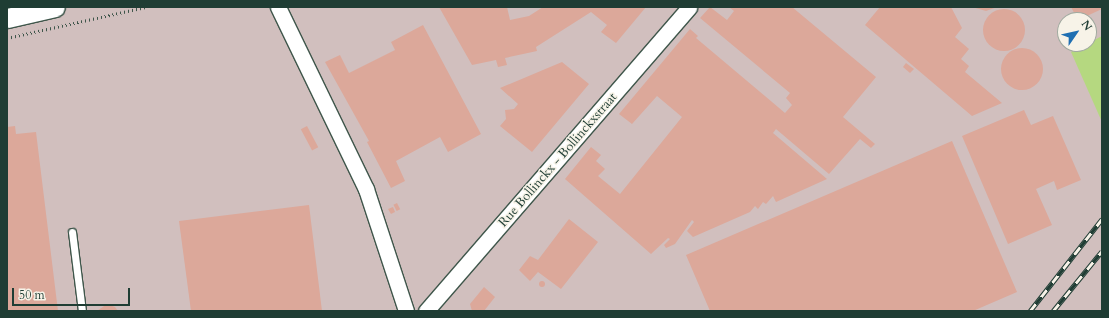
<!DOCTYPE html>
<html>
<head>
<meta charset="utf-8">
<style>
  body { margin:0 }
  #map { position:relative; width:1109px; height:318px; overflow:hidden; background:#f5e5d0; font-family:Cardo,serif }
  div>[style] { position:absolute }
  .industrial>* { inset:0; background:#d1bfbe }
  .green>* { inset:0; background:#b5d880 }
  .building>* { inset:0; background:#dca89a; transform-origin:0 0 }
  .round { border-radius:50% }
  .path>* { height:2.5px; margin-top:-1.25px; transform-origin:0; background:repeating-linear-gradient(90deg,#3f564b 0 1px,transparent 0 4px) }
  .roads { filter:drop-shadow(1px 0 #3f564b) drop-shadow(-1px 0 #3f564b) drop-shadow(0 1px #3f564b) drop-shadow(0 -1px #3f564b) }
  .service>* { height:7px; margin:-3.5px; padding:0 3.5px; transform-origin:3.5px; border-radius:3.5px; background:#fff }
  .minor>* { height:15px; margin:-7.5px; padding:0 7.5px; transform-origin:7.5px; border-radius:7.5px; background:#fff }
  .tertiary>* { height:19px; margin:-9.5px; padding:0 9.5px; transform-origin:9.5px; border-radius:9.5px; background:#fff }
  .rail>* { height:4.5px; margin-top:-2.25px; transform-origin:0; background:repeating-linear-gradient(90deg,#f7f3e8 0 9px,#1f3d34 0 18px); box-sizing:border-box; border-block:1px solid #1f3d34 }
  span { translate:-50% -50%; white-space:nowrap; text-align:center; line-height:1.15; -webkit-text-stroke:3px #f7f3e8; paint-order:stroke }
  .street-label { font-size:13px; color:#1f3d34 }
  .frame { position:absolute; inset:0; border:8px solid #1f3d34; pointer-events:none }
  .north { position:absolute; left:1057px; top:12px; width:40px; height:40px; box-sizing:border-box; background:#f7f3e8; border:1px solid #a1aaa0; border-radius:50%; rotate:56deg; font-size:11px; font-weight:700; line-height:16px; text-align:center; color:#1f3d34 }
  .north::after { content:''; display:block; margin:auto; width:14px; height:18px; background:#1f6fb2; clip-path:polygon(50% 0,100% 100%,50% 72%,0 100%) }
  .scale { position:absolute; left:12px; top:288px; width:118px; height:18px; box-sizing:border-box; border:2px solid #1f3d34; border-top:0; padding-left:5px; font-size:12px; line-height:14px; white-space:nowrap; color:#1f3d34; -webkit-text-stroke:3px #f7f3e8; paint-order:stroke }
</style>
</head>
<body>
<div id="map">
  <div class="industrial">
    <div style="clip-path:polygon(evenodd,7px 7px,1102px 7px,1102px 311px,7px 311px,7px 7px,1065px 20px,1089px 20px,1089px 44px,1065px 44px,1065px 20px)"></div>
  </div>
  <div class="green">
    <div style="clip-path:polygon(1102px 36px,1102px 122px,1071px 52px)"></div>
  </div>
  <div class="building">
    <div style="clip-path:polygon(439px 7px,507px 7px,510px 20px,529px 16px,543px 7px,646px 7px,616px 43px,601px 32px,607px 25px,591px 12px,536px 47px,537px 51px,505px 58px,507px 65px,498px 67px,496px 60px,472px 65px)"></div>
    <div style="clip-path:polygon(710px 7px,727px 20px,734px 11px,729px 7px,792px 7px,876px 77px,843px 117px,875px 144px,871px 148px,860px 139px,829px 174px,776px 129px,773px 133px,827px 179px,776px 202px,773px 196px,766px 204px,763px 202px,758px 209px,755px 206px,750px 212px,693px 237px,687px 231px,694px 222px,692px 220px,675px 244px,666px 248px,664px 245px,670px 239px,668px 238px,651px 254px,565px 179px,591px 147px,601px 155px,596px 161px,605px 169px,598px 176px,620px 194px,682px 117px,657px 96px,632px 124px,619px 114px,690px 29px,698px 36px,696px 38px,785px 113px,792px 105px,786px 98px,790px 93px,700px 18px)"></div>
    <div style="clip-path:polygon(880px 7px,951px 7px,962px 28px,955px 37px,969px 49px,961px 59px,969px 66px,965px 72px,1002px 103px,972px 116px,865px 25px)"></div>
    <div style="clip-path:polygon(972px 7px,997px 7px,986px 11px)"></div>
    <div style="clip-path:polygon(1071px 7px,1102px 7px,1102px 9px,1078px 20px)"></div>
    <div class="round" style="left:983px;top:9px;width:42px;height:42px"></div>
    <div style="clip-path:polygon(423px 25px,481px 134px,448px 152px,440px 137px,396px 161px,405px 181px,391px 188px,367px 142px,369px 141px,325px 62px,340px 55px,349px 73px,395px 50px,391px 42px)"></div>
    <div class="round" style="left:1001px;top:48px;width:42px;height:42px"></div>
    <div style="clip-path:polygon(562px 62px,589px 84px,532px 152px,500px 126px,506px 119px,505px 110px,514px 109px,518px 104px,500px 88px)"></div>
    <div style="clip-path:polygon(906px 63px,914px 69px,910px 73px,903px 67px)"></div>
    <div style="clip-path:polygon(1024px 110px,1031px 125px,1053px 116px,1081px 180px,1057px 190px,1054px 181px,1036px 189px,1052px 225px,1008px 244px,962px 136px)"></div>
    <div style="clip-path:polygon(15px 126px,16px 134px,36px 132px,58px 311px,7px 311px,7px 127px)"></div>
    <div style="left:307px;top:126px;width:24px;height:7px;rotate:62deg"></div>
    <div style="clip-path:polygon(952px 141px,1017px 292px,973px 311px,710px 311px,686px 255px)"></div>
    <div style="left:397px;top:203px;width:7px;height:4px;rotate:63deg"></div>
    <div style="clip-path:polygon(309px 205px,322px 311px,191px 311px,179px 221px)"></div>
    <div style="clip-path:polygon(393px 207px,395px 212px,391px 214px,388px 209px)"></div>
    <div style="clip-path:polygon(569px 219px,598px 242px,561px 289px,538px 272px,530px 281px,519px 270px,530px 256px,538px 260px)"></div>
    <div class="round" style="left:539px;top:281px;width:6px;height:6px"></div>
    <div style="clip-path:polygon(484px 287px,495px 297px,484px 311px,472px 311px,470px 304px)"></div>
    <div style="clip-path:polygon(107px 304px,115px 307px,118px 311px,97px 311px)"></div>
  </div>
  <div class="path">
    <div style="left:7px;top:38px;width:142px;rotate:-12.6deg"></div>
  </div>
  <div class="roads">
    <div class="service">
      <div style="left:72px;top:232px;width:80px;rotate:82.8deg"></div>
    </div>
    <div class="minor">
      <div style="left:278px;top:7px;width:202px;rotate:64.2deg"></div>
      <div style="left:366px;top:189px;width:128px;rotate:71.8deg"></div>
      <div style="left:426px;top:311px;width:402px;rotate:-49.1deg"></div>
    </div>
    <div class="tertiary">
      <div style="left:7px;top:18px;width:49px;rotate:-12.9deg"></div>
    </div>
  </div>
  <div class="rail">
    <div style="left:1030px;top:311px;width:117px;rotate:-52deg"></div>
    <div style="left:1053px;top:311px;width:77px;rotate:-50.8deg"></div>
  </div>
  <div class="street-label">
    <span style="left:558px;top:160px;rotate:-49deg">Rue Bollinckx - Bollinckxstraat</span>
  </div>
  <div class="frame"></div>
  <div class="north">N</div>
  <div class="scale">50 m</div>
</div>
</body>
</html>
